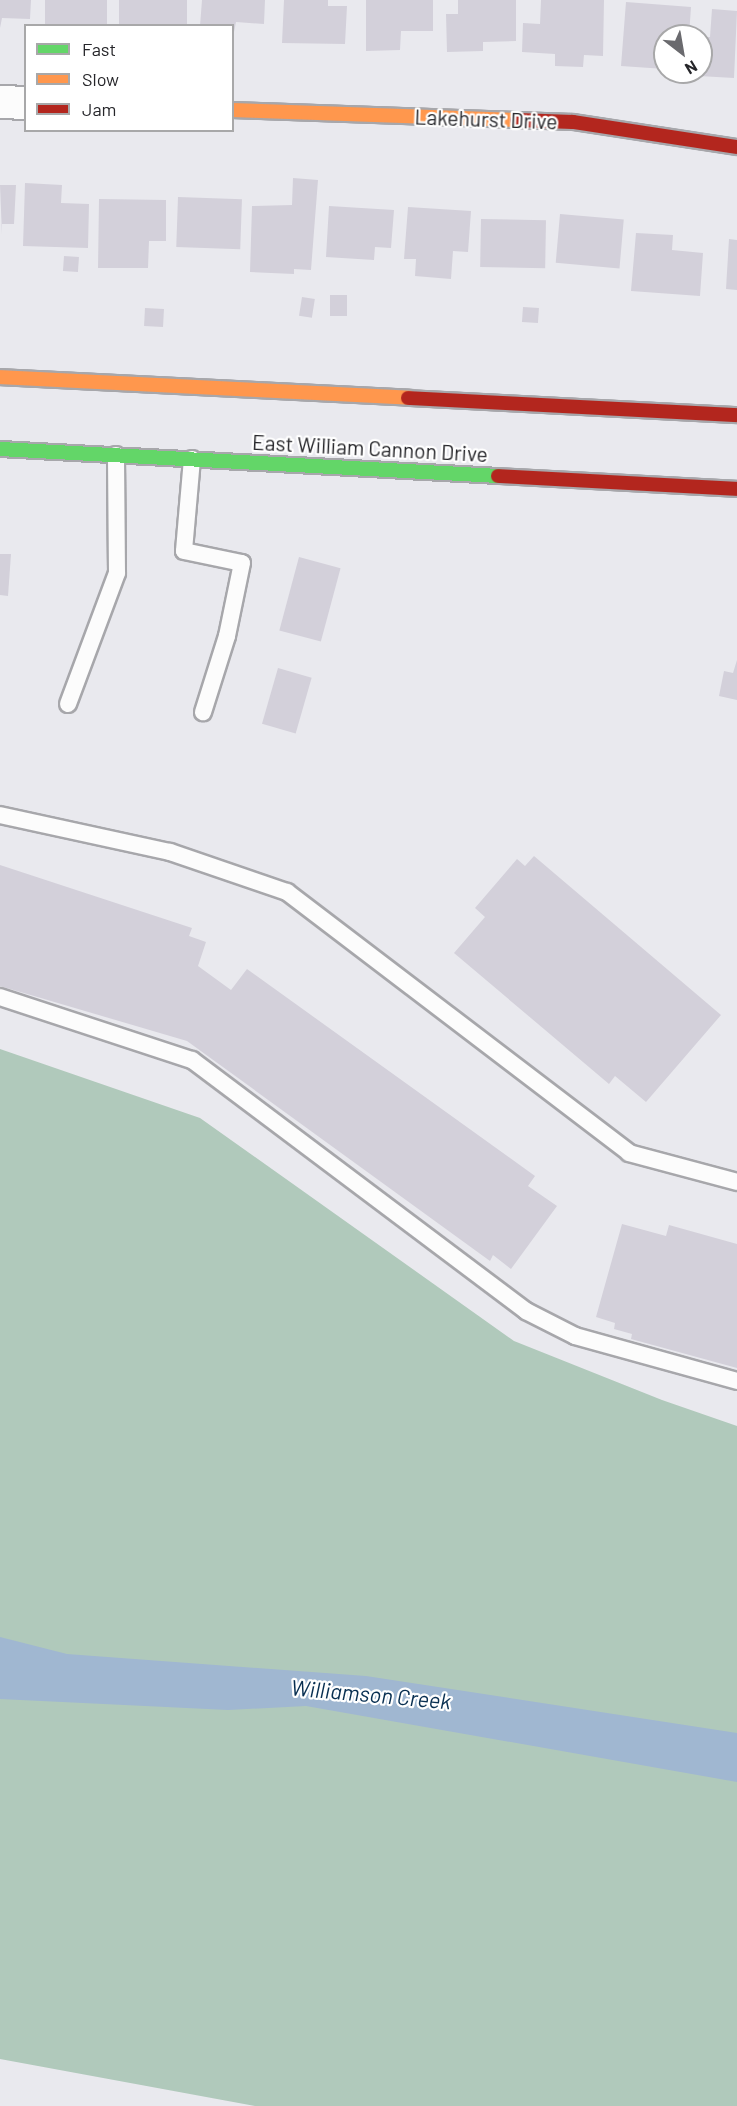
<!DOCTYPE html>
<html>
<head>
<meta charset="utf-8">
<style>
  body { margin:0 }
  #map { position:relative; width:737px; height:2106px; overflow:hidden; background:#e9e9ee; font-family:Barlow,sans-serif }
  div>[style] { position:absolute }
  .forest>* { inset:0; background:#b0c9bb }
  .water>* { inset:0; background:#a0b7d1 }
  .building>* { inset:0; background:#d3d0da; transform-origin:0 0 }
  .roads { filter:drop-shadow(2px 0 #a7a7ab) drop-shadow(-2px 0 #a7a7ab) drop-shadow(0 2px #a7a7ab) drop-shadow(0 -2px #a7a7ab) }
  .lane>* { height:16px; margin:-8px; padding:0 8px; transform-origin:8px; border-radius:8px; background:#fcfcfc }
  .street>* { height:32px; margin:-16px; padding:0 16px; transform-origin:16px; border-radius:16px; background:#fcfcfc }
  .fast>* { height:14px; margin:-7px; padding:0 7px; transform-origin:7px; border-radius:7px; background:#63d668 }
  .slow>* { height:14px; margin:-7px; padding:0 7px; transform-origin:7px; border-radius:7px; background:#ff974d }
  .jam>* { height:14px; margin:-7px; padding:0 7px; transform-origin:7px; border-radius:7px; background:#b3261e }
  span { translate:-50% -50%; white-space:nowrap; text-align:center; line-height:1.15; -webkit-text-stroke:4.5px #fff; paint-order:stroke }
  .street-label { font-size:21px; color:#252529 }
  .water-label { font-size:22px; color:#082f51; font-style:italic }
  .legend { position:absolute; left:24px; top:24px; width:210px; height:108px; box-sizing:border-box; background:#fff; border:2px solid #a8a8a9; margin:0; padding:8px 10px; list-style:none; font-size:18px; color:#252529 }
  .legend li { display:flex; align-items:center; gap:12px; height:30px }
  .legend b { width:30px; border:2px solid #a8a8a9 }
  .north { position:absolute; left:653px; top:24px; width:60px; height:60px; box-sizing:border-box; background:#fff; border:2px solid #a8a8a9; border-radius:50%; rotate:149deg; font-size:16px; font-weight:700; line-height:24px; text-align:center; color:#252529 }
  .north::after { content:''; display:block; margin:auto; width:21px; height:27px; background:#6a6a6e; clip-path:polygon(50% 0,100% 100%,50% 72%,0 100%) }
</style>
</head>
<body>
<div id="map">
  <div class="forest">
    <div style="clip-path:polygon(0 1049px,200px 1118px,514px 1341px,662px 1400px,737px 1426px,737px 2106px,255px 2106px,0 2059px)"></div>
  </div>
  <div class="water">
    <div style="clip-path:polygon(0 1637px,67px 1654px,366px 1676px,737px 1733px,737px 1782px,306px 1706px,228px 1710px,0 1699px)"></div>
  </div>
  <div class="building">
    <div style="clip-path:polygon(0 0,31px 0,30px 19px,2px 18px,0 28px)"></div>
    <div style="left:45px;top:0;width:62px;height:26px"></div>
    <div style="left:119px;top:0;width:68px;height:26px"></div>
    <div style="clip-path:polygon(202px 0,265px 0,264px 24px,236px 22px,232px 42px,232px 26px,200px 26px)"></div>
    <div style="clip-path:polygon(284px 0,328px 0,328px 6px,347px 6px,345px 44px,282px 43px)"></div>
    <div style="clip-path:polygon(366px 0,433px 0,433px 31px,401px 31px,400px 50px,366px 51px)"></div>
    <div style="clip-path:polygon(458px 0,516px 0,516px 41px,483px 42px,483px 51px,447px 52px,446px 14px,458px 14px)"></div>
    <div style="clip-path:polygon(541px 0,604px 0,603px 56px,584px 55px,583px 67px,555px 66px,555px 54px,522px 52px,523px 23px,540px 24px)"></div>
    <div style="clip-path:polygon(626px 2px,691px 7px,689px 36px,665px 36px,665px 69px,621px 66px)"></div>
    <div style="clip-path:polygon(712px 9px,737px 11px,734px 78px,699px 76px,701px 37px,710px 37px)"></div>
    <div style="clip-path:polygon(293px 178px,318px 180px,311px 270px,294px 269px,294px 274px,250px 272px,252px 206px,292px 205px)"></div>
    <div style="clip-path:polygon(25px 183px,62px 185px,61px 203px,89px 204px,88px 248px,23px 246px)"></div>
    <div style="clip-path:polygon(0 185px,16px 185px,14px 224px,2px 224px,2px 235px)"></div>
    <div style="left:178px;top:197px;width:64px;height:50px;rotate:2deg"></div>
    <div style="clip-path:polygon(99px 199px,166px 200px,166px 241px,149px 241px,148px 268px,98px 268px)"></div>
    <div style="clip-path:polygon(329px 206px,394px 210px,391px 248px,375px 247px,374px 260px,326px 257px)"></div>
    <div style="clip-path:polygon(408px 207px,471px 211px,468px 252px,453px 251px,451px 279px,415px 276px,416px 259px,404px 259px)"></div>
    <div style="left:560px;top:214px;width:64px;height:49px;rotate:5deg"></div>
    <div style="left:481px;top:219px;width:65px;height:48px;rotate:1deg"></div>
    <div style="clip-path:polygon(636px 233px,673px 235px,672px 250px,703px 253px,700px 296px,631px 291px)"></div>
    <div style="clip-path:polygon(729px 239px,737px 240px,737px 290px,726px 289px)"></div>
    <div style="left:64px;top:256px;width:15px;height:15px;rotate:4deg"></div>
    <div style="left:347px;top:295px;width:21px;height:17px;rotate:90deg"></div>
    <div style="left:302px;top:297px;width:13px;height:19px;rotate:9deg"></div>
    <div style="left:523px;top:307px;width:16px;height:15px;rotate:4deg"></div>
    <div style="left:145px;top:308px;width:19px;height:18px;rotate:3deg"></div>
    <div style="clip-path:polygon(0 554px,11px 554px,8px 596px,0 595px)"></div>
    <div style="left:299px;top:557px;width:43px;height:76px;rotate:15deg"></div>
    <div style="clip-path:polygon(737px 660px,737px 700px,719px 696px,724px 671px,733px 673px)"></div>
    <div style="left:278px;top:668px;width:35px;height:58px;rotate:16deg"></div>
    <div style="clip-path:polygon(534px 856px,721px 1015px,646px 1102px,615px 1076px,609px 1084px,454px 953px,485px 917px,475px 908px,517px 859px,525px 866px)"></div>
    <div style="clip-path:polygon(0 865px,192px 928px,189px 936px,206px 942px,198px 966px,231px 990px,247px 969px,535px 1176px,528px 1186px,557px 1206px,511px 1269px,493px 1255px,490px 1261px,187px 1041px,0 986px)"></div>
    <div style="clip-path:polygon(622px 1224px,666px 1236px,669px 1225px,737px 1244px,737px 1368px,631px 1339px,632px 1334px,614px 1329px,615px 1323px,596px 1317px)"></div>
  </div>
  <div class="roads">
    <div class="lane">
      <div style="left:192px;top:459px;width:92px;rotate:95deg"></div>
      <div style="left:184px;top:551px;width:59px;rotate:11.7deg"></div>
      <div style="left:242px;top:563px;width:75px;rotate:101.6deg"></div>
      <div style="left:227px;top:636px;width:80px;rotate:107.5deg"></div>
      <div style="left:68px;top:704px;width:140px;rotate:-69.5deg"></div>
      <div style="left:117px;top:573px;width:118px;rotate:-90.5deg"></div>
      <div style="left:0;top:815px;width:174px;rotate:12.3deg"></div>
      <div style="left:170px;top:852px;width:124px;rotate:18.9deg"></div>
      <div style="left:287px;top:892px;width:430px;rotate:37.3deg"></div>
      <div style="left:629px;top:1153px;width:112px;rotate:15deg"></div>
      <div style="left:0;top:997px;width:202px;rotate:18.2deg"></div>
      <div style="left:192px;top:1060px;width:418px;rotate:36.9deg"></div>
      <div style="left:526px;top:1311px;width:55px;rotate:27deg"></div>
      <div style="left:575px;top:1336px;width:168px;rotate:15.5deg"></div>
    </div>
    <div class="street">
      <div style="left:0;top:102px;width:26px;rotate:2deg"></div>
    </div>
    <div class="fast">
      <div style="left:0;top:449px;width:499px;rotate:3.1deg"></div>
    </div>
    <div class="slow">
      <div style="left:232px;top:110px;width:285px;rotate:2deg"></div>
      <div style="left:0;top:377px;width:409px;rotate:2.9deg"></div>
    </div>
    <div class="jam">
      <div style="left:517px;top:120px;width:56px;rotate:2deg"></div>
      <div style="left:573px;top:122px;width:166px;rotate:8.7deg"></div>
      <div style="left:408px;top:398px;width:329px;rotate:3deg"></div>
      <div style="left:498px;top:476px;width:239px;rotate:3.1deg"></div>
    </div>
  </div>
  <div class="street-label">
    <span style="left:486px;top:119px;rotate:2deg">Lakehurst Drive</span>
    <span style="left:370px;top:448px;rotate:3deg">East William Cannon Drive</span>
  </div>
  <div class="water-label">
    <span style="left:371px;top:1694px;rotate:5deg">Williamson Creek</span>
  </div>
  <ul class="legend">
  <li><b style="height:8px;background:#63d668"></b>Fast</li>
  <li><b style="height:8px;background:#ff974d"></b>Slow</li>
  <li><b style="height:8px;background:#b3261e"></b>Jam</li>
  </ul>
  <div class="north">N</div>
</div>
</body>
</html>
